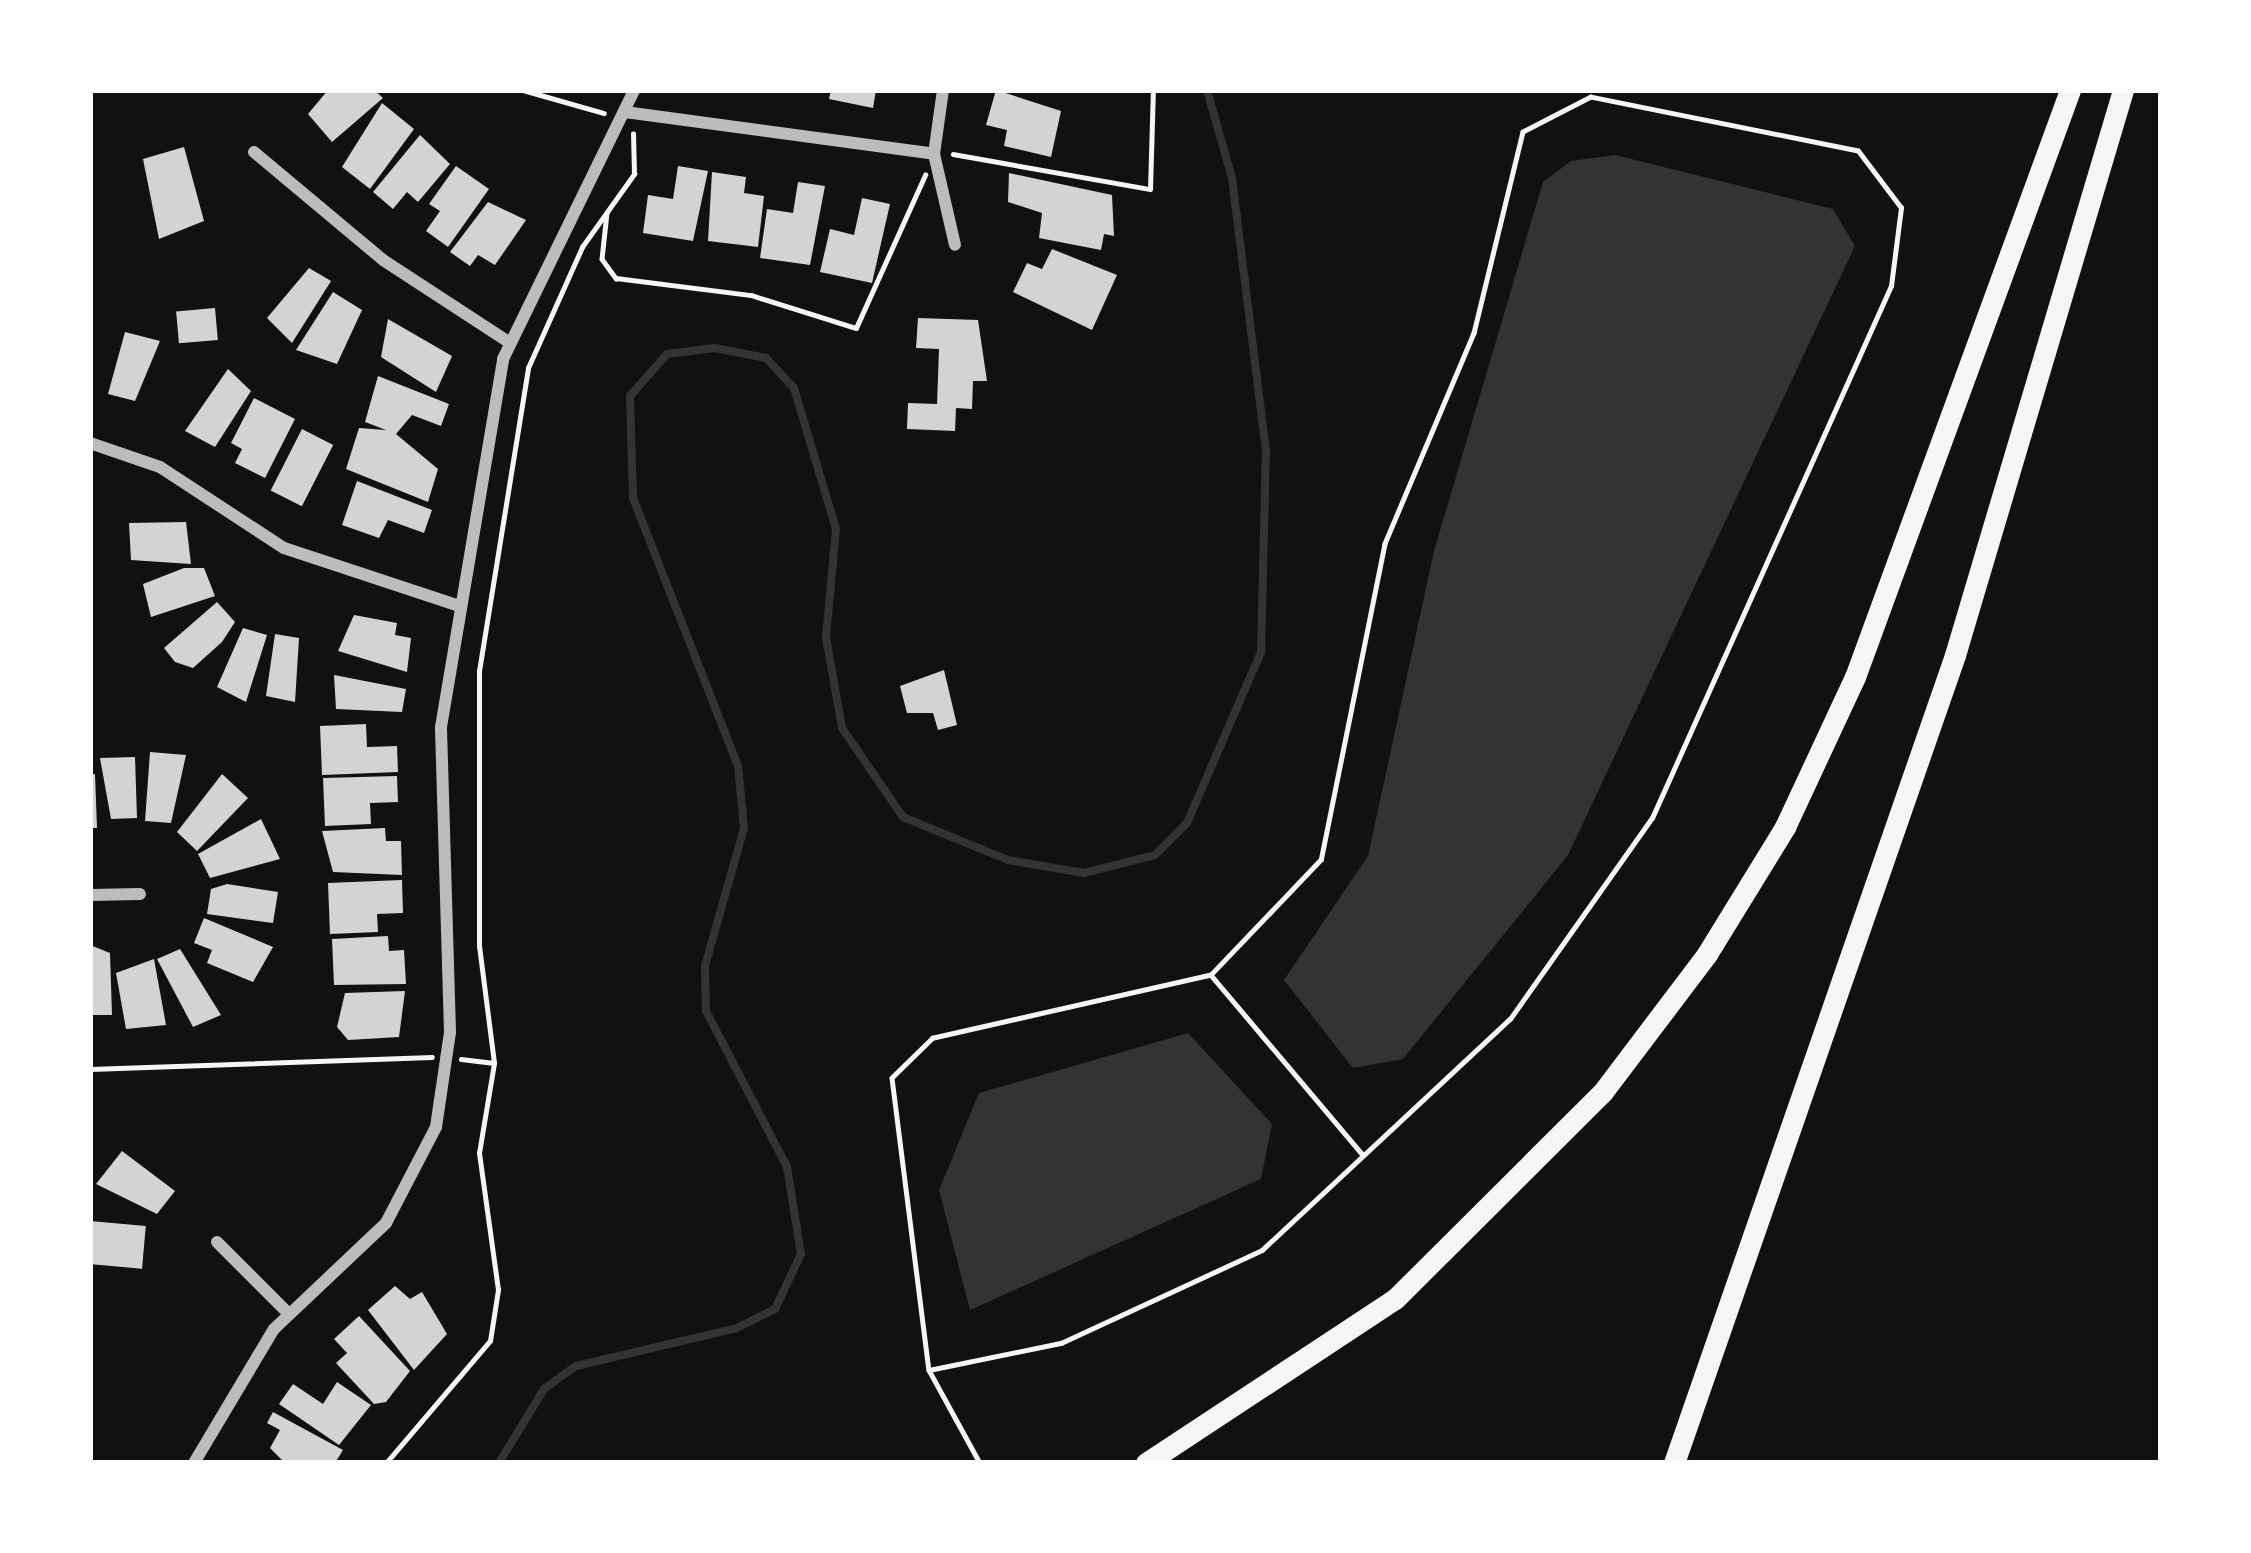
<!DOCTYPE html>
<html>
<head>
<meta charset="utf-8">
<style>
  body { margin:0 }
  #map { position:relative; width:2251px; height:1553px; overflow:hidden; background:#111; font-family:"Source Serif 4",serif }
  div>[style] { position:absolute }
  .water>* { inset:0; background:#333 }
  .stream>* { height:8px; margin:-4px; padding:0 4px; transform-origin:4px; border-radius:4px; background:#333 }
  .building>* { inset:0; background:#d3d3d3; transform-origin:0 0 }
  .path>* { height:4.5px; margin:-2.25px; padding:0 2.25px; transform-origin:2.25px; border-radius:2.25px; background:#f5f5f5 }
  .minor>* { height:12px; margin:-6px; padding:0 6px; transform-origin:6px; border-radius:6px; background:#bcbcbc }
  .motorway>* { height:21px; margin:-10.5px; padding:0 10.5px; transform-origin:10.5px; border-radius:10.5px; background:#f5f5f5 }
  span { translate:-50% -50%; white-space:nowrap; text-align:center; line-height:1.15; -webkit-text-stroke:9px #fff; paint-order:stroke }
  .frame { position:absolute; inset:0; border:93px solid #fff; pointer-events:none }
</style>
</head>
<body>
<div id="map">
  <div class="water">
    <div style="clip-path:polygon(1615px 155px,1833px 209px,1855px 246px,1568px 855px,1403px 1059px,1353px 1068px,1284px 980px,1368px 856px,1434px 551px,1543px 182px,1571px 161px)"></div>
    <div style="clip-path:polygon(1188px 1033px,1272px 1124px,1261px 1179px,970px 1310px,939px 1190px,979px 1093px)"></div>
  </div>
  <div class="stream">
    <div style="left:499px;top:1463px;width:87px;rotate:-58.7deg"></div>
    <div style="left:544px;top:1389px;width:39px;rotate:-36deg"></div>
    <div style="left:576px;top:1366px;width:165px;rotate:-13.3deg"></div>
    <div style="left:737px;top:1328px;width:42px;rotate:-26.6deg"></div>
    <div style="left:775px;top:1309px;width:61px;rotate:-64.7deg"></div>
    <div style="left:801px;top:1254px;width:88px;rotate:-99.1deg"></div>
    <div style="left:787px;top:1167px;width:176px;rotate:-117.4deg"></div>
    <div style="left:706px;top:1011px;width:45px;rotate:-91.3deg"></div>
    <div style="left:705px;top:966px;width:143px;rotate:-74.2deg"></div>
    <div style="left:744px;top:828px;width:62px;rotate:-95.5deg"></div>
    <div style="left:738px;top:766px;width:288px;rotate:-111.4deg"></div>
    <div style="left:633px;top:498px;width:102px;rotate:-91.7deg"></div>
    <div style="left:630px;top:396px;width:56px;rotate:-48.6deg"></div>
    <div style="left:667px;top:354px;width:48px;rotate:-7.1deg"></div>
    <div style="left:715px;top:348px;width:52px;rotate:11.1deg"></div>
    <div style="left:766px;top:358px;width:41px;rotate:47deg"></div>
    <div style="left:794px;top:388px;width:147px;rotate:73.4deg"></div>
    <div style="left:836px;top:529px;width:108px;rotate:95.3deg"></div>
    <div style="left:826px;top:637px;width:92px;rotate:80deg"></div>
    <div style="left:842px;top:728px;width:108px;rotate:55.6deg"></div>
    <div style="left:903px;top:817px;width:113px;rotate:22.3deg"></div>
    <div style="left:1008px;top:860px;width:77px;rotate:9.7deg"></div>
    <div style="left:1084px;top:873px;width:73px;rotate:-14.2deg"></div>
    <div style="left:1155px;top:855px;width:45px;rotate:-45deg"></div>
    <div style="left:1187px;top:823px;width:186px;rotate:-66.6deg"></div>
    <div style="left:1261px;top:652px;width:201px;rotate:-88.6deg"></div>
    <div style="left:1266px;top:451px;width:275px;rotate:-97.1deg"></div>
    <div style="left:1232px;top:178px;width:91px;rotate:-105.9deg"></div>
  </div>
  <div class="building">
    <div style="clip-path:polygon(328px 90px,374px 90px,383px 98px,332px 142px,308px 114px)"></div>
    <div style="clip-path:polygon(831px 90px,876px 90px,873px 108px,829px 99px)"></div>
    <div style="clip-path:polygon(996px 90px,1061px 111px,1051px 157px,1004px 146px,1007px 130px,986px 125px)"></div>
    <div style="clip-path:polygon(382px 103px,414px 129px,370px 189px,342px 167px)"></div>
    <div style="clip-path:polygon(420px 135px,450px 164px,418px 202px,407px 192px,393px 209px,373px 192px)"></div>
    <div style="clip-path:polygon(184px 147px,204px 221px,159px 239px,143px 159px)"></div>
    <div style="clip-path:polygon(456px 166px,489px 189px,448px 247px,426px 231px,440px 211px,429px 204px)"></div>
    <div style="clip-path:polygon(678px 166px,708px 171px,693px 241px,643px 233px,648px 195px,673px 199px)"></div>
    <div style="clip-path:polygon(712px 172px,746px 177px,744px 193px,764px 196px,758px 247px,708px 241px)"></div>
    <div style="clip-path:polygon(1009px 173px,1112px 195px,1114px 236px,1104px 234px,1101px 250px,1039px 238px,1042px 213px,1008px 202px)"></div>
    <div style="clip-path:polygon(798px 182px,825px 186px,810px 265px,760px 258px,767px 209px,793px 213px)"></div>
    <div style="clip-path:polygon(862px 198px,890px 204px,872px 283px,820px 272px,830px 229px,854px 235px)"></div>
    <div style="clip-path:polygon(488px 202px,526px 220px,495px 265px,478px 255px,470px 266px,450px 252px)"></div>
    <div style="clip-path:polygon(1052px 249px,1117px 275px,1092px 330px,1013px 292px,1027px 263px,1042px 269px)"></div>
    <div style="clip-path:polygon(309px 268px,331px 281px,292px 343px,267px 318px)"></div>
    <div style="clip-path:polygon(333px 292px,362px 310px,337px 364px,296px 350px)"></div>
    <div style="left:215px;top:308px;width:32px;height:39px;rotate:85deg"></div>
    <div style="clip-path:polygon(918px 318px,978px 320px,987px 381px,973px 381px,972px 409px,956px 408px,955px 431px,907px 429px,908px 403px,937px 404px,939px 349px,916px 348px)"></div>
    <div style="clip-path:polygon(388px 319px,452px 356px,436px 392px,381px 357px)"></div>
    <div style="clip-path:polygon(125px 332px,160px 341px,135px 401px,108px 394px)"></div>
    <div style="clip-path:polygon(228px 369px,251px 391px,215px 447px,185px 431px)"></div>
    <div style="clip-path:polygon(378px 376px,449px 404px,441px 426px,412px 415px,396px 434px,438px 469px,428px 502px,346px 469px,359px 428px,386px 430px,365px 422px)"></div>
    <div style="clip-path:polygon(254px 398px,295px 419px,265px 478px,235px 463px,242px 449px,231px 443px)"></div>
    <div style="left:302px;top:429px;width:35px;height:69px;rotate:27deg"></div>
    <div style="clip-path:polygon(357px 481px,432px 510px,424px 533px,388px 520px,379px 538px,342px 525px)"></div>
    <div style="clip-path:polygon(186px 522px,191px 564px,131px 560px,129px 523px)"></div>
    <div style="clip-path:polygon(184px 568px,204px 568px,215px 596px,151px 617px,143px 584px)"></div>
    <div style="clip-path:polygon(217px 602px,235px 622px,222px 642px,193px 668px,175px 662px,164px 648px)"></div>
    <div style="clip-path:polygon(354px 615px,397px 623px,395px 635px,411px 638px,407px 672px,338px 651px)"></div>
    <div style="clip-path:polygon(243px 628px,267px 635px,246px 702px,217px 687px)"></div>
    <div style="clip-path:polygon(275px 634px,299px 638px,295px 702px,266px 696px)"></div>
    <div style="clip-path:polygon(944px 670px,957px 725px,938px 730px,933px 713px,907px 713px,900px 686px)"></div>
    <div style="clip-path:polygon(334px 675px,406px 689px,402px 712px,336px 709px)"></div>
    <div style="clip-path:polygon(366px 724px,367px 747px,397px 746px,398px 772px,322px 775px,320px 726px)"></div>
    <div style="clip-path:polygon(150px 752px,186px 755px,171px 823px,145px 821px)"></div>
    <div style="clip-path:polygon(135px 757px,137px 818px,111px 819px,100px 758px)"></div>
    <div style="clip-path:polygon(95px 774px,97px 828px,90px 828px,90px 775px)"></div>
    <div style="clip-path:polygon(222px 774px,248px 798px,197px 851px,177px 832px)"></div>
    <div style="clip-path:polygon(397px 776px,398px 802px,370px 803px,371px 824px,325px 826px,323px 778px)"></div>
    <div style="clip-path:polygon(261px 819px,280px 859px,210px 878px,198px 854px)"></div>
    <div style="clip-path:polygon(385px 828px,386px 841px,401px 841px,402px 875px,333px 872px,322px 831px)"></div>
    <div style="clip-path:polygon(402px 880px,403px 913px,377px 914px,378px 932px,330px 934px,328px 883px)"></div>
    <div style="clip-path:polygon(227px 884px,278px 892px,273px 923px,207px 914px,211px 889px)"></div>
    <div style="clip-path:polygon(204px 918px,273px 947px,253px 982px,207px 963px,212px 950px,194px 943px)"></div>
    <div style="clip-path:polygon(388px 936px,389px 951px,404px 950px,406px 984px,334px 985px,332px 939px)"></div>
    <div style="clip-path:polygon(90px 945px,110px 953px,112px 1015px,90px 1015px)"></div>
    <div style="clip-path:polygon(180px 949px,221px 1015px,193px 1027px,157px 959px)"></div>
    <div style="clip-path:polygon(154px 959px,166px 1025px,126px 1029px,116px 973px)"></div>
    <div style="clip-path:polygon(405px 991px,399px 1037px,348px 1040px,337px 1027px,345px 993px)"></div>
    <div style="clip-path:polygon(122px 1151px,175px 1191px,157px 1214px,96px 1184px)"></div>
    <div style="left:90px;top:1221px;width:56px;height:43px;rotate:5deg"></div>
    <div style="clip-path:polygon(395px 1286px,410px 1299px,422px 1292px,447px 1334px,414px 1370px,368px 1310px)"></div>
    <div style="clip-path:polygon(359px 1316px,410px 1371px,386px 1402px,374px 1404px,336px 1363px,347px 1353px,334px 1339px)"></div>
    <div style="clip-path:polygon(337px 1382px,371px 1405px,339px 1445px,279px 1404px,293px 1384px,323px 1404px)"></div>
    <div style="clip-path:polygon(273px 1412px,343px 1450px,335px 1463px,285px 1463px,270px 1448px,280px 1430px,267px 1423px)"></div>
  </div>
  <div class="path">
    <div style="left:523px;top:90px;width:84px;rotate:15.9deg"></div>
    <div style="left:953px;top:154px;width:200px;rotate:10.1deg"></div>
    <div style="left:1150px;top:189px;width:99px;rotate:-88.3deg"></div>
    <div style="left:607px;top:213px;width:46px;rotate:96.2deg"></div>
    <div style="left:602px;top:259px;width:24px;rotate:54deg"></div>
    <div style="left:616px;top:278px;width:136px;rotate:7.2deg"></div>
    <div style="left:751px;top:295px;width:110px;rotate:17.4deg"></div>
    <div style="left:856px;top:328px;width:168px;rotate:-65.7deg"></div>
    <div style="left:1211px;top:975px;width:234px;rotate:49.8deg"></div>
    <div style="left:461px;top:1059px;width:31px;rotate:7deg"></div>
    <div style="left:90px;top:1069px;width:342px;rotate:-2deg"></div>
    <div style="left:929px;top:1370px;width:135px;rotate:-11.6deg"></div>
    <div style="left:1061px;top:1343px;width:221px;rotate:-24.8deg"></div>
    <div style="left:1262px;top:1250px;width:339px;rotate:-43deg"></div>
    <div style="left:1510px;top:1019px;width:246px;rotate:-54.8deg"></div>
    <div style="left:1652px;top:818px;width:583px;rotate:-65.81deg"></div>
    <div style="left:1891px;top:286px;width:79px;rotate:-82.7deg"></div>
    <div style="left:1901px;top:208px;width:71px;rotate:-127deg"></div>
    <div style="left:1858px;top:151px;width:272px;rotate:-168.6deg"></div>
    <div style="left:1591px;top:97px;width:76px;rotate:152.8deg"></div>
    <div style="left:1523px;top:132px;width:207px;rotate:103.7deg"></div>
    <div style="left:1474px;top:333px;width:229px;rotate:112.9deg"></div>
    <div style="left:1385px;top:544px;width:322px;rotate:101.4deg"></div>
    <div style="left:1321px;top:860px;width:159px;rotate:133.7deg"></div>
    <div style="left:1211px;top:975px;width:285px;rotate:167.2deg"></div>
    <div style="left:933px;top:1038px;width:57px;rotate:135.7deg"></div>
    <div style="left:892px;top:1078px;width:294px;rotate:82.8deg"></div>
    <div style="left:929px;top:1370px;width:106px;rotate:61.3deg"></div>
    <div style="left:386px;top:1463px;width:160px;rotate:-49.6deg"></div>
    <div style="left:490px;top:1341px;width:52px;rotate:-81.1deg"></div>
    <div style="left:498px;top:1290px;width:138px;rotate:-97.9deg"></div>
    <div style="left:479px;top:1153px;width:91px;rotate:-80.5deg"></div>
    <div style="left:494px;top:1063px;width:118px;rotate:-97.3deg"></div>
    <div style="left:479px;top:946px;width:275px;rotate:-90deg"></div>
    <div style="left:479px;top:671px;width:307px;rotate:-80.8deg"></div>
    <div style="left:528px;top:368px;width:133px;rotate:-65.9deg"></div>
    <div style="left:582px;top:247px;width:90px;rotate:-54.5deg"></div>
    <div style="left:634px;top:174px;width:40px;rotate:-91.4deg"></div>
  </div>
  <div class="minor">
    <div style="left:625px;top:112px;width:312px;rotate:7.7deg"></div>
    <div style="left:934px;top:154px;width:65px;rotate:-82deg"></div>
    <div style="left:254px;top:152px;width:168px;rotate:39.9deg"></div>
    <div style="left:383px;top:260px;width:150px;rotate:33.1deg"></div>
    <div style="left:934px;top:154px;width:93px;rotate:77deg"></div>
    <div style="left:90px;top:443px;width:74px;rotate:18.9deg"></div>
    <div style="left:160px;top:467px;width:148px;rotate:33.2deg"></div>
    <div style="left:284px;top:548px;width:184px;rotate:18.3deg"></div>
    <div style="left:90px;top:895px;width:50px;rotate:-1.1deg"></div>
    <div style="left:217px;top:1242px;width:100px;rotate:45deg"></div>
    <div style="left:194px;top:1463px;width:156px;rotate:-59.2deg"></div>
    <div style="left:274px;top:1329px;width:154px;rotate:-43.4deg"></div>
    <div style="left:386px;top:1223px;width:108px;rotate:-62.5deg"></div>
    <div style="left:436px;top:1127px;width:96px;rotate:-81.6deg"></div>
    <div style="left:450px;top:1032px;width:305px;rotate:-91.7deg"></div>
    <div style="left:441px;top:727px;width:373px;rotate:-80.4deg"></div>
    <div style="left:503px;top:359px;width:299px;rotate:-64deg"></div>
  </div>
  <div class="motorway">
    <div style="left:1146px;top:1463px;width:298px;rotate:-33.4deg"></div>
    <div style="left:1395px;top:1299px;width:292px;rotate:-44.9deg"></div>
    <div style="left:1602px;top:1093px;width:174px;rotate:-52.9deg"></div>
    <div style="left:1707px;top:954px;width:149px;rotate:-58.4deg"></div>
    <div style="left:1785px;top:827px;width:166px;rotate:-65deg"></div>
    <div style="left:1855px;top:677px;width:625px;rotate:-69.88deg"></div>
    <div style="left:1674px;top:1463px;width:855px;rotate:-70.82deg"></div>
    <div style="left:1955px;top:655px;width:589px;rotate:-73.44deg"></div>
  </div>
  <div class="frame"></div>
</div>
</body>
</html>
